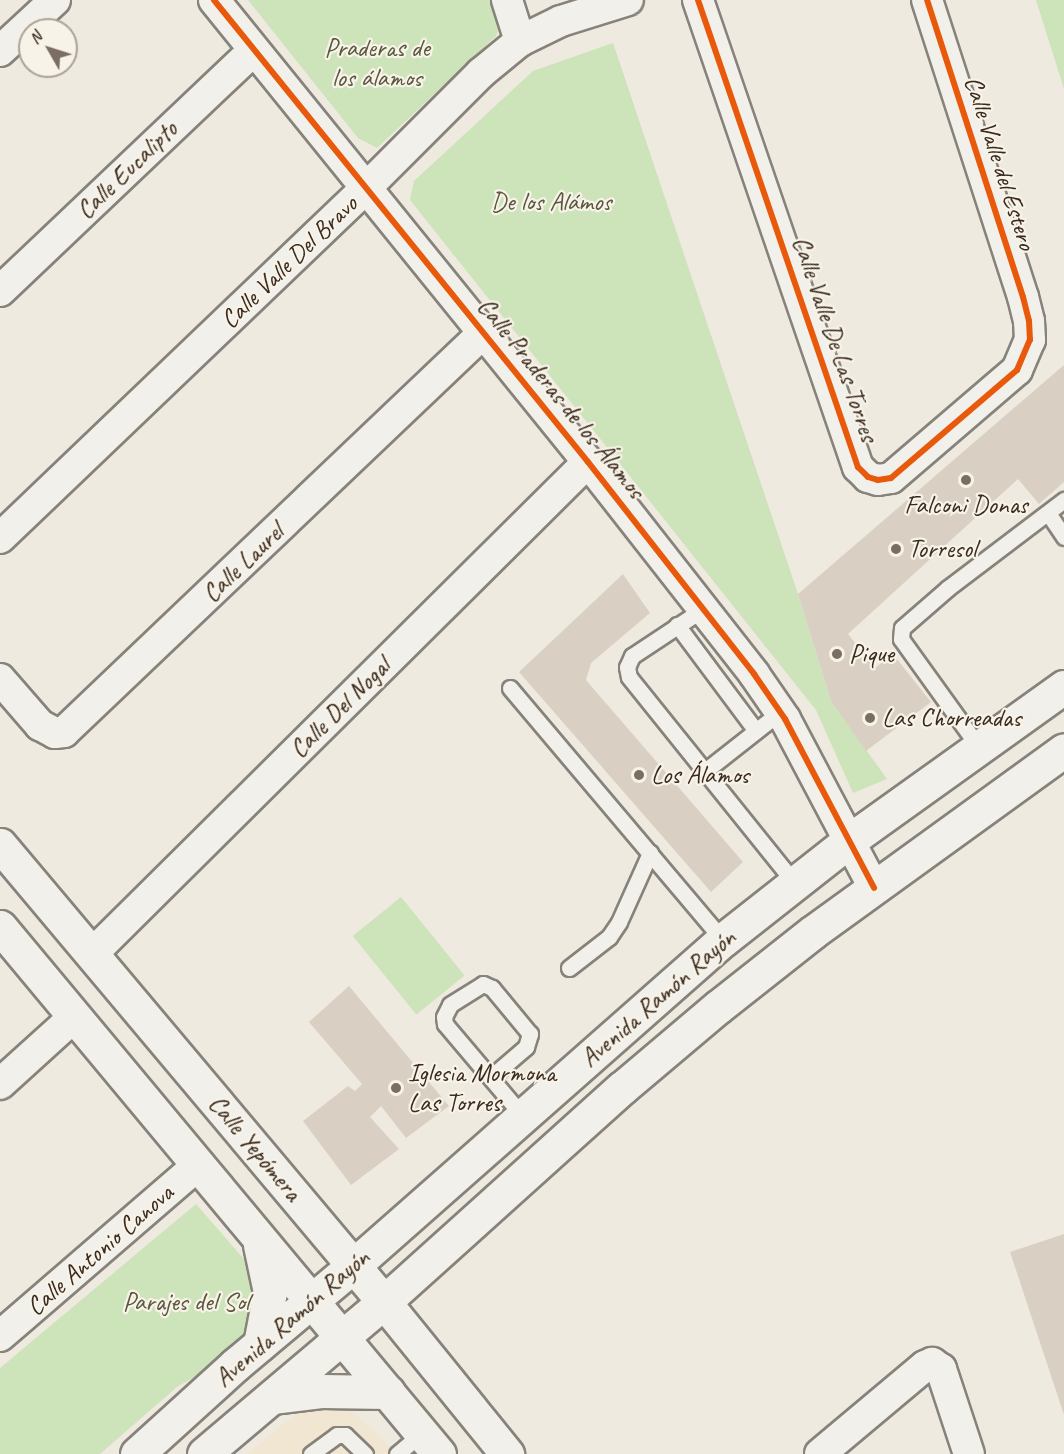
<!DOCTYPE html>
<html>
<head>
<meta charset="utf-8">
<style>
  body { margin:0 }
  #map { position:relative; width:1064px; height:1454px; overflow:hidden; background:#efeadf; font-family:Caveat,sans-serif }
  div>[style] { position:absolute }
  .built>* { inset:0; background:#f1e6d2 }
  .green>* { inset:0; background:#cde3ba; transform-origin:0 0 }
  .building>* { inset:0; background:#d9d0c3 }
  .roads { filter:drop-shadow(2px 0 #87827a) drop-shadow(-2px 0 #87827a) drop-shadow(0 2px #87827a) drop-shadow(0 -2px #87827a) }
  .service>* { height:15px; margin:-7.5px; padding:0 7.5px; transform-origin:7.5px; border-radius:7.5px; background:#f2f0eb }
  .minor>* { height:30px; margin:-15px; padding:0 15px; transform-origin:15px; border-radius:15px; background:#f2f0eb }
  .secondary>* { height:33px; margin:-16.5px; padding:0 16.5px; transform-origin:16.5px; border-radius:16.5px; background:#f2f0eb }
  .cycleway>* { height:6px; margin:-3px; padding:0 3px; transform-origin:3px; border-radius:3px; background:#e8590c }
  .dots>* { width:16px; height:16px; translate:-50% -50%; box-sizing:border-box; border:3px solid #f7f3e8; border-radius:50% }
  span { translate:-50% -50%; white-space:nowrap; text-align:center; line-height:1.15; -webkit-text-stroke:4.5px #f7f3e8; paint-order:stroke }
  .park-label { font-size:26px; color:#59573d }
  .street-label { font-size:26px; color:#3b2a1e }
  .poi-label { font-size:26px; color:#3b2a1e }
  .left { translate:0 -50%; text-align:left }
  .north { position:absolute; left:18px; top:18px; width:60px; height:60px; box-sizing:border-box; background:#f7f3e8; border:2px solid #aca397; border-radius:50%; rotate:309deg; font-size:16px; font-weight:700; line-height:24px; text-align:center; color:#3b2a1e }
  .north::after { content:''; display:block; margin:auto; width:21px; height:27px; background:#7a6d62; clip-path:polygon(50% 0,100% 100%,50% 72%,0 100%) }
</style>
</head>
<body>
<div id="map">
  <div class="built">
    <div style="clip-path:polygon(334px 1401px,365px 1422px,397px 1454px,247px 1454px,287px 1421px,311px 1406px)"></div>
  </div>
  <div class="green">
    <div style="clip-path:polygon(248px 0,496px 0,503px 22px,496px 36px,377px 148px,358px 138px)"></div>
    <div style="clip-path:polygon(1036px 0,1064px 0,1064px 89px)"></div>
    <div style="clip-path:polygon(613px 43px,798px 594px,831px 701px,887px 779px,853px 793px,816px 710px,410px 200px,414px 181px,533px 71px)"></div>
    <div style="left:401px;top:897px;width:101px;height:62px;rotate:51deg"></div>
    <div style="clip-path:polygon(196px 1204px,257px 1274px,260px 1324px,237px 1352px,177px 1387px,100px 1454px,0 1454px,0 1368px)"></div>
  </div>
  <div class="building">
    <div style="clip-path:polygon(1064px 365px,1064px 482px,1039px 504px,1018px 479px,848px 634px,875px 668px,893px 654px,931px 702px,866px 751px,831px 701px,798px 594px)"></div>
    <div style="clip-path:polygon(623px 574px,650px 613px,591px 663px,586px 680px,743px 862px,711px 892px,519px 672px)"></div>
    <div style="clip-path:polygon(349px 986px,449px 1106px,406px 1138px,381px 1106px,370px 1117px,399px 1149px,351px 1185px,303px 1121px,348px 1086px,355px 1091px,362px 1084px,309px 1022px)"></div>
    <div style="clip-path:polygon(1064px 1234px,1064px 1415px,1010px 1252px)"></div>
  </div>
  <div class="roads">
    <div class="service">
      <div style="left:1048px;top:513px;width:29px;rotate:56deg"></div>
      <div style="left:703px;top:609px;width:85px;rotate:146.5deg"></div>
      <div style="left:632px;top:656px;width:12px;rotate:114deg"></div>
      <div style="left:627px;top:667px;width:10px;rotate:79deg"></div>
      <div style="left:629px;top:677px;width:263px;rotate:51.2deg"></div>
      <div style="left:677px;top:625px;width:132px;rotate:53.3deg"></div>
      <div style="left:510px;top:688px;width:330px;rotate:49.8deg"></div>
      <div style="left:978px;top:746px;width:132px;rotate:-125.7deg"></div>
      <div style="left:901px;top:639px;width:11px;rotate:-85deg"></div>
      <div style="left:902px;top:628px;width:61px;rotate:-41deg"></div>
      <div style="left:948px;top:588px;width:146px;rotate:-37.2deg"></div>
      <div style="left:705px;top:771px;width:95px;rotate:-38.2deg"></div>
      <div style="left:569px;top:968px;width:51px;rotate:-37.8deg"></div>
      <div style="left:609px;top:937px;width:18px;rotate:-56deg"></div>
      <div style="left:619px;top:922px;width:76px;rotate:-65.8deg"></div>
      <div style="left:491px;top:1077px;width:46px;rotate:-40.6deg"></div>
      <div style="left:526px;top:1047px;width:14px;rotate:-73deg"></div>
      <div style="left:530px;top:1034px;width:60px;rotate:-129.6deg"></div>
      <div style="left:492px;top:988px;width:10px;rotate:-156deg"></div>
      <div style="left:483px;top:984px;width:39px;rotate:148deg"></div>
      <div style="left:450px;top:1005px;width:13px;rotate:117deg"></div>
      <div style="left:444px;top:1017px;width:7px;rotate:82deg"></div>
      <div style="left:445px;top:1024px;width:119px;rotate:49.8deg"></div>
      <div style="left:311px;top:1454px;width:32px;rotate:-36deg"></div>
      <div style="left:337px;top:1435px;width:8px"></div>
      <div style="left:345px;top:1435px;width:28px;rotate:44deg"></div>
      <div style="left:397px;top:1454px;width:33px;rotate:-40deg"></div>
    </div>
    <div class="minor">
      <div style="left:214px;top:0;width:594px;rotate:51.01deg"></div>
      <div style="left:588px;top:462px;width:269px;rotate:51.9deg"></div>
      <div style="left:754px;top:674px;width:55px;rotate:55.4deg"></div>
      <div style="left:785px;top:719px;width:191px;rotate:62.2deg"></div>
      <div style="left:507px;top:0;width:43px;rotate:72.4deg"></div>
      <div style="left:698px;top:0;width:494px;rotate:71.1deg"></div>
      <div style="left:858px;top:467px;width:14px;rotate:45deg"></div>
      <div style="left:868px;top:477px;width:10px;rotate:17deg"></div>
      <div style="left:878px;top:480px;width:13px;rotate:-9deg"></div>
      <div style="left:891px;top:478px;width:166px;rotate:-40.6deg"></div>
      <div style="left:1017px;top:370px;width:33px;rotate:-67deg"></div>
      <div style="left:1030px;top:340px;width:19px;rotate:-93deg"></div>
      <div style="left:1029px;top:321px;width:25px;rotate:-104deg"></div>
      <div style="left:1023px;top:297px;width:312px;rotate:-107.9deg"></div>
      <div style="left:0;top:51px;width:75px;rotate:-42.8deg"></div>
      <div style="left:0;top:291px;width:350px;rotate:-43.5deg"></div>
      <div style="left:0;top:538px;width:506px;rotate:-43.72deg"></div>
      <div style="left:366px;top:188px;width:163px;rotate:-45deg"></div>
      <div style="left:481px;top:73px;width:50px;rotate:-39.4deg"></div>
      <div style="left:520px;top:41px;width:46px;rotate:-26deg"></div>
      <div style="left:561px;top:21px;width:70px;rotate:-17.4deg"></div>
      <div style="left:0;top:679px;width:61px;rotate:49deg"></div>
      <div style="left:40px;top:725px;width:17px;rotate:28deg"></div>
      <div style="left:55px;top:733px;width:9px;rotate:-6deg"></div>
      <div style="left:64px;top:732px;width:580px;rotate:-43.6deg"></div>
      <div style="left:92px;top:954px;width:699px;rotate:-44.77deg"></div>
      <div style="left:0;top:1084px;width:100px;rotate:-42.2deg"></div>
      <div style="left:0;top:1336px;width:263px;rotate:-40.8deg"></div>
      <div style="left:820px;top:1454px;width:137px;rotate:-40deg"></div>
      <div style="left:925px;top:1366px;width:8px;rotate:-23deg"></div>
      <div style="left:932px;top:1363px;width:11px;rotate:34deg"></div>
      <div style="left:941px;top:1369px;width:89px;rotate:71.8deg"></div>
    </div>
    <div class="secondary">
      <div style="left:0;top:845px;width:597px;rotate:49.96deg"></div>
      <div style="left:384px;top:1302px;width:196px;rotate:51deg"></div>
      <div style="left:0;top:927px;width:686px;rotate:50.21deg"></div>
      <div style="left:260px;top:1344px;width:53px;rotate:-79.1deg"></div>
      <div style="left:270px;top:1292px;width:48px;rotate:-102deg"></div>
      <div style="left:272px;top:1397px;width:49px;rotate:-7deg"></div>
      <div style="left:321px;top:1391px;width:67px;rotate:0.9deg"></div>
      <div style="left:137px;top:1454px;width:132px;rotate:-42.2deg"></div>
      <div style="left:235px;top:1365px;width:154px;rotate:-40deg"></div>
      <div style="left:353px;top:1266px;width:493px;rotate:-41.4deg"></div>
      <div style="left:723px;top:940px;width:162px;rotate:-38.2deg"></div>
      <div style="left:850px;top:840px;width:263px;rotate:-35.6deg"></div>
      <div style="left:204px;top:1454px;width:236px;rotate:-40.2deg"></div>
      <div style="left:384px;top:1302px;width:320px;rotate:-42deg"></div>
      <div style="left:622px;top:1088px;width:126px;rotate:-40.2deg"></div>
      <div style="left:718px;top:1007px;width:121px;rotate:-38.3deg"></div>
      <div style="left:813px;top:932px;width:310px;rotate:-35.9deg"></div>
    </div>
  </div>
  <div class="cycleway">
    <div style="left:214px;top:0;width:594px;rotate:51.01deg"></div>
    <div style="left:588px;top:462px;width:269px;rotate:51.9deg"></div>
    <div style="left:754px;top:674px;width:55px;rotate:55.4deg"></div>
    <div style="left:785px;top:719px;width:191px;rotate:62.2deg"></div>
    <div style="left:698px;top:0;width:494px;rotate:71.1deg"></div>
    <div style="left:858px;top:467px;width:14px;rotate:45deg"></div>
    <div style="left:868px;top:477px;width:10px;rotate:17deg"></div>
    <div style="left:878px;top:480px;width:13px;rotate:-9deg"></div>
    <div style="left:891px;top:478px;width:166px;rotate:-40.6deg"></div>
    <div style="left:1017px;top:370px;width:33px;rotate:-67deg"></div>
    <div style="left:1030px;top:340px;width:19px;rotate:-93deg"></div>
    <div style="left:1029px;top:321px;width:25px;rotate:-104deg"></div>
    <div style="left:1023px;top:297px;width:312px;rotate:-107.9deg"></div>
  </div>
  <div class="dots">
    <div style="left:966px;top:480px;background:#7a6d62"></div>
    <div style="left:896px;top:549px;background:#7a6d62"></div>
    <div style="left:837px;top:654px;background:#7a6d62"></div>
    <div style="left:870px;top:718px;background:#7a6d62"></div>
    <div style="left:639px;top:775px;background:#7a6d62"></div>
    <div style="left:396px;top:1088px;background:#7a6d62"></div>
  </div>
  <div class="park-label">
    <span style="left:377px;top:63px">Praderas de<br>los álamos</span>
    <span style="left:551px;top:202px">De los Alámos</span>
    <span style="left:186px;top:1302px">Parajes del Sol</span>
  </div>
  <div class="street-label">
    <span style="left:1000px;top:163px;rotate:72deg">Calle Valle del Estero</span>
    <span style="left:127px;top:170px;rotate:-44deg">Calle Eucalipto</span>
    <span style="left:289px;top:262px;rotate:-44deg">Calle Valle Del Bravo</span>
    <span style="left:835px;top:339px;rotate:71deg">Calle Valle De Las Torres</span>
    <span style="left:561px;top:398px;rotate:51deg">Calle Praderas de los Álamos</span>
    <span style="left:243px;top:563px;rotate:-44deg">Calle Laurel</span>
    <span style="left:340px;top:708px;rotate:-45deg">Calle Del Nogal</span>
    <span style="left:658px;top:998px;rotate:-41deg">Avenida Ramón Rayón</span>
    <span style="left:255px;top:1148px;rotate:50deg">Calle Yepómera</span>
    <span style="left:100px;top:1250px;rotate:-41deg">Calle Antonio Canova</span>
    <span style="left:292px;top:1318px;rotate:-41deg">Avenida Ramón Rayón</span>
  </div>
  <div class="poi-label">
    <span style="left:966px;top:505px">Falconi Donas</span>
    <span class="left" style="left:908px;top:549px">Torresol</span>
    <span class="left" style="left:849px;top:654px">Pique</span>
    <span class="left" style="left:882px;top:718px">Las Chorreadas</span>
    <span class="left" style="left:651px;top:775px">Los Álamos</span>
    <span class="left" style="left:408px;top:1088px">Iglesia Mormona<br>Las Torres</span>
  </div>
  <div class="north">N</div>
</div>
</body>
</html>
